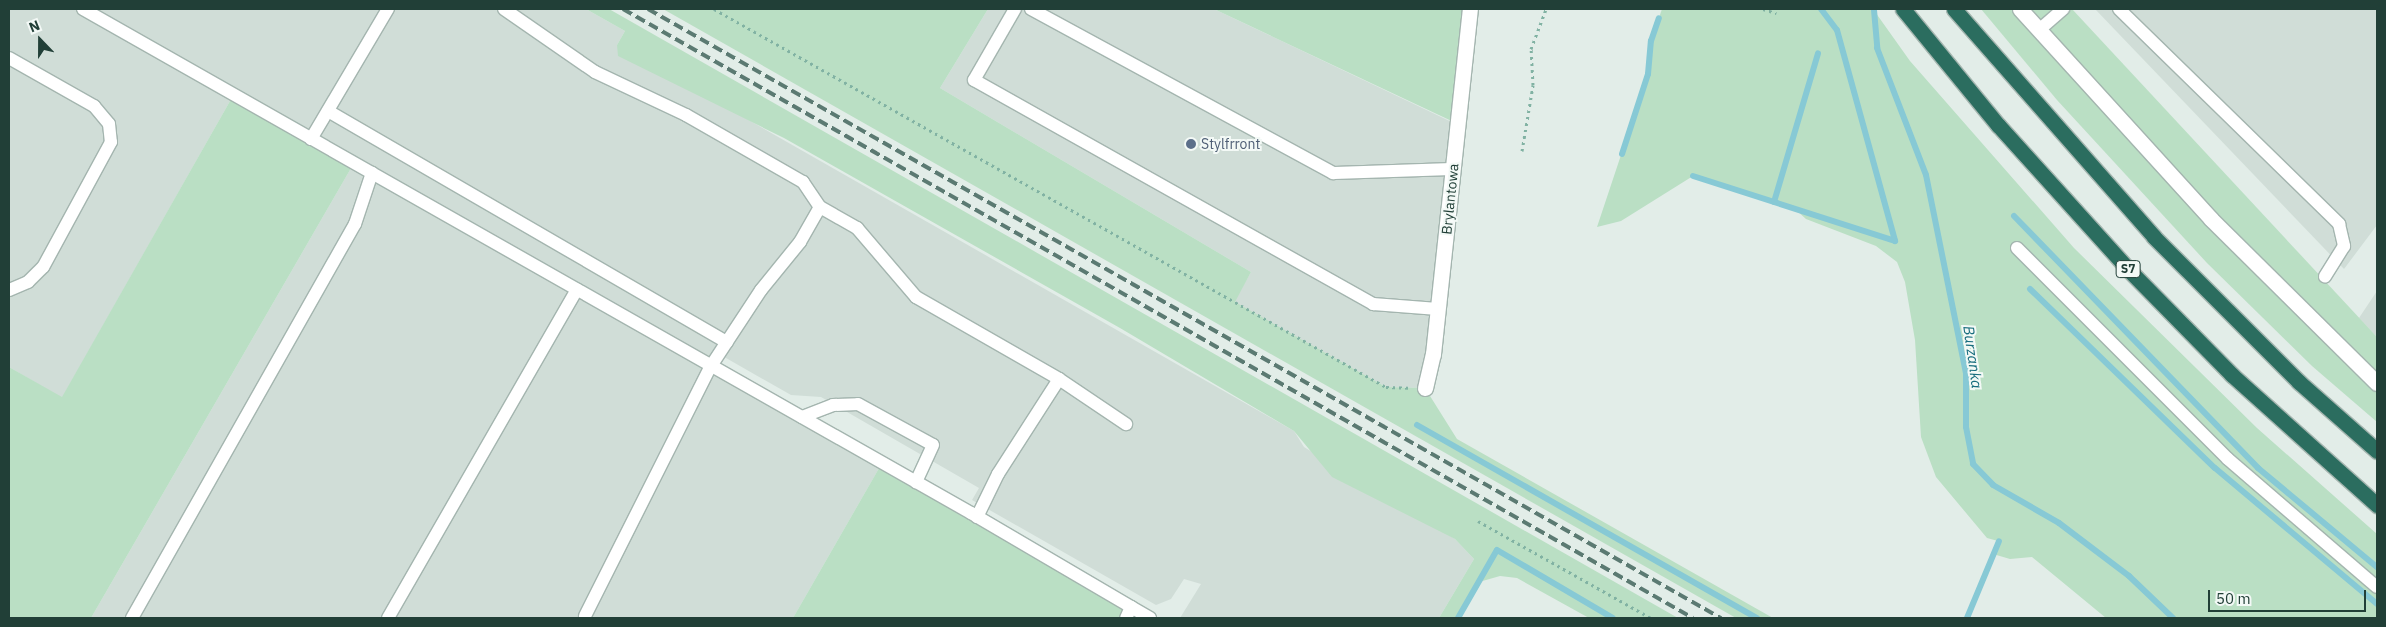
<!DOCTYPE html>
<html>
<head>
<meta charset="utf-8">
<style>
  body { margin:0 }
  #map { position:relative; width:2386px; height:627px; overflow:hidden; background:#e2ede8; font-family:"IBM Plex Sans",sans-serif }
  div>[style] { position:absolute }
  .built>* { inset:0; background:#d0ddd7 }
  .green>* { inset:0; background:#badfc4 }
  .stream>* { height:6px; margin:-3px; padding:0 3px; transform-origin:3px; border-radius:3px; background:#87c9d5 }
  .path>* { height:3px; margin-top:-1.5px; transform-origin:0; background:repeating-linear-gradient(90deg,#81b2a3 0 2.5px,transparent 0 6.5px) }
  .roads { filter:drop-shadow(1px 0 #a4b5af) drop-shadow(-1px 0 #a4b5af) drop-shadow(0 1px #a4b5af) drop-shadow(0 -1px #a4b5af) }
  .service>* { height:12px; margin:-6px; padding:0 6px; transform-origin:6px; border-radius:6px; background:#fff }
  .minor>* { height:15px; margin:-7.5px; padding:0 7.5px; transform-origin:7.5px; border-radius:7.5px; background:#fff }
  .tertiary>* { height:15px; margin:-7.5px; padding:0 7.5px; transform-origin:7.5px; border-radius:7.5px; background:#fff }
  .motorway>* { height:15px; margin:-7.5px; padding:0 7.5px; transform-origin:7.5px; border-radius:7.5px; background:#2b6d5f }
  .rail>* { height:4px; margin-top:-2px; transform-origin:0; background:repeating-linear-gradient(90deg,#5b7a72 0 10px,transparent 0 15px) }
  .dots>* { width:14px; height:14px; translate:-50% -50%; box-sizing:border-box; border:2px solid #f3f9f6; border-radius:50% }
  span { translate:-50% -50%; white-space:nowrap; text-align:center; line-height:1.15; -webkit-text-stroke:4px #f3f9f6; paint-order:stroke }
  .shield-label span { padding:1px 4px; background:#f3f9f6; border:1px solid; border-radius:4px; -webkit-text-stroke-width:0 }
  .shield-label { font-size:12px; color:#213f37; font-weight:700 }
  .service-label { font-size:14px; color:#4e5e75 }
  .left { translate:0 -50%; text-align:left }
  .street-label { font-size:14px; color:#213f37 }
  .water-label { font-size:15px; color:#186d7e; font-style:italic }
  .frame { position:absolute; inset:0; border:10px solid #213f37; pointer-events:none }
  .north { position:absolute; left:15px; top:15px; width:50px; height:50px; -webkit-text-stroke:4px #f3f9f6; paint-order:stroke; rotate:338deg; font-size:14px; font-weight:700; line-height:20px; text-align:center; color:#213f37 }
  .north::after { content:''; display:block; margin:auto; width:18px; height:22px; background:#213f37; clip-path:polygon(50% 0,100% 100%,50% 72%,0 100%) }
  .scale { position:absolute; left:2208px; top:590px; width:158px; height:22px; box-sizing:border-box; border:2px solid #213f37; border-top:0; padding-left:6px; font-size:15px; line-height:18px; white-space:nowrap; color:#213f37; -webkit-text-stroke:4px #f3f9f6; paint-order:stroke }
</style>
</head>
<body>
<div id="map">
  <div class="built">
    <div style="clip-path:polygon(9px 9px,586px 9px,625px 31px,617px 45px,1294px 431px,1304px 447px,1455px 539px,1474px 559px,1439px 618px,1180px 618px,1201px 584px,1184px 579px,1171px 599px,1156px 605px,972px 500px,979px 488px,821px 397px,791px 395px,719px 354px,711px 365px,882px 463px,793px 618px,91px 618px,354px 163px,234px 94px,62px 398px,9px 367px)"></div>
    <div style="clip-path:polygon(988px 9px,1214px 9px,1458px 125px,1425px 388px,1386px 387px,1234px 302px,1251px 272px,940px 88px)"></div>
    <div style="clip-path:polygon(2095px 9px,2377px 9px,2377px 225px,2344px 269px)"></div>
    <div style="clip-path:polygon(2377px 291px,2377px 337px,2359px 318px)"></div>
  </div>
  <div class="green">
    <div style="clip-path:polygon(586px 9px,609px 9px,1678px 618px,1589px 618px,1517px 578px,1500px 576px,1479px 582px,1458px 618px,1439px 618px,1474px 559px,1455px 539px,1332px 477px,1294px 431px,1120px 328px,784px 138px,618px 56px,617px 45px,625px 31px)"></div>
    <div style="clip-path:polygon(663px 9px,988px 9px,940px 88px,1251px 272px,1235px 302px,1386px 387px,1425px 388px,1457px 439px,1773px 618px,1736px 618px)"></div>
    <div style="clip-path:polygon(1214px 9px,1470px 9px,1458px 124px)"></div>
    <div style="clip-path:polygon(1662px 9px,1873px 9px,1910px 61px,2074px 248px,2257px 428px,2377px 534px,2377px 618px,2106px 618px,2032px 557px,2010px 559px,1993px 554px,1998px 541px,1987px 538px,1936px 477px,1921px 437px,1915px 340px,1905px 282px,1897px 262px,1876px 246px,1806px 219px,1795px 209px,1693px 176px,1621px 221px,1597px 227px,1648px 74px,1651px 41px)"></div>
    <div style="clip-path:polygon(1981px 9px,2072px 9px,2377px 337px,2377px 422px,2312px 366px,2207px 263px,2057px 100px)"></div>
    <div style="clip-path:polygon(234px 94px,354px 163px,91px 618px,9px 618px,9px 367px,62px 397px)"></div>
    <div style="clip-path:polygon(882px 463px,1131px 607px,1126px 618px,793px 618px)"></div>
  </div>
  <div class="stream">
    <div style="left:1821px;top:9px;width:26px;rotate:53deg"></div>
    <div style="left:1837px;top:30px;width:219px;rotate:74.6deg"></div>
    <div style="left:1874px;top:10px;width:38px;rotate:85deg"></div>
    <div style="left:1877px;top:48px;width:136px;rotate:68.9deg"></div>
    <div style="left:1926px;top:175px;width:203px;rotate:78.6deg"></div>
    <div style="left:1966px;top:374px;width:53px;rotate:90deg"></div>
    <div style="left:1966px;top:427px;width:38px;rotate:79deg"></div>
    <div style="left:1973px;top:464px;width:29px;rotate:46deg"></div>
    <div style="left:1993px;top:485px;width:76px;rotate:29.9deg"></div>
    <div style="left:2059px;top:523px;width:88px;rotate:37.1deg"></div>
    <div style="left:2129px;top:576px;width:61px;rotate:43.7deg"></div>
    <div style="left:1622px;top:154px;width:84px;rotate:-72deg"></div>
    <div style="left:1648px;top:74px;width:33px;rotate:-85deg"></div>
    <div style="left:1651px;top:41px;width:24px;rotate:-71deg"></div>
    <div style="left:1693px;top:176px;width:212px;rotate:17.8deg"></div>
    <div style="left:1774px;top:202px;width:155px;rotate:-73.5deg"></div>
    <div style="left:2014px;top:216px;width:351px;rotate:45.9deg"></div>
    <div style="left:2258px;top:468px;width:155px;rotate:39.8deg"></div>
    <div style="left:2030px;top:289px;width:257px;rotate:44.1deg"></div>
    <div style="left:2215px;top:468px;width:212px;rotate:40deg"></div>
    <div style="left:1417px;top:425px;width:391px;rotate:29.6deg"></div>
    <div style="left:1458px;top:618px;width:78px;rotate:-60.2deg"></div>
    <div style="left:1497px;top:550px;width:134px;rotate:30.4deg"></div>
    <div style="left:1967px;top:618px;width:83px;rotate:-67.4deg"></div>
  </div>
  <div class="path">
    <div style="left:714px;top:9px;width:771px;rotate:29.36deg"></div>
    <div style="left:1386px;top:387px;width:23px;rotate:2deg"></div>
    <div style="left:1763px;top:9px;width:14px;rotate:17deg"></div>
    <div style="left:1522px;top:151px;width:67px;rotate:-80.5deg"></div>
    <div style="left:1533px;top:85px;width:36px;rotate:-93deg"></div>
    <div style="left:1531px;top:49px;width:43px;rotate:-69.4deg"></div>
    <div style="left:1478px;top:521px;width:198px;rotate:29.3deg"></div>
  </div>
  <div class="roads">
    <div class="service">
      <div style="left:83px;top:9px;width:1021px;rotate:29.58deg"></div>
      <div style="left:971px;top:513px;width:186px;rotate:30.4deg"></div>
      <div style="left:1131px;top:607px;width:12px;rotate:114deg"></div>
      <div style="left:504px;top:9px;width:111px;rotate:34.7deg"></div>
      <div style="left:595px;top:72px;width:101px;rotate:25.3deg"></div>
      <div style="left:686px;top:115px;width:135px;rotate:29.8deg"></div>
      <div style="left:803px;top:182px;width:30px;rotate:56deg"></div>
      <div style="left:820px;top:207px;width:43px;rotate:29.6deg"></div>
      <div style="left:857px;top:228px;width:91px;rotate:49.5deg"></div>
      <div style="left:916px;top:297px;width:165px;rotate:29.8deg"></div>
      <div style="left:1015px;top:9px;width:82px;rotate:120deg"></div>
      <div style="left:974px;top:80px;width:458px;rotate:29.3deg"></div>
      <div style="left:1373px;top:304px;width:65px;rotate:4.4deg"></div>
      <div style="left:1031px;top:9px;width:344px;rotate:28.5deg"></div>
      <div style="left:1333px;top:173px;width:120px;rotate:-1.9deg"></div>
      <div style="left:2119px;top:9px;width:308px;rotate:44.3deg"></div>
      <div style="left:2339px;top:224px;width:23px;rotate:77deg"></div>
      <div style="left:2344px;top:246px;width:36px;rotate:122deg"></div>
      <div style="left:2039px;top:30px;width:32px;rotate:-41deg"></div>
      <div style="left:9px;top:58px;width:98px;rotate:29.5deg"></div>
      <div style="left:94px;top:106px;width:23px;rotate:50deg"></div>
      <div style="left:109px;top:124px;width:18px;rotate:84deg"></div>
      <div style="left:111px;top:142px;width:142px;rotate:118.5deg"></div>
      <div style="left:43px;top:267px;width:21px;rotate:135deg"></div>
      <div style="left:28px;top:282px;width:21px;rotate:157deg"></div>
      <div style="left:328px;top:111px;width:461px;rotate:30.1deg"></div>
      <div style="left:311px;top:139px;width:151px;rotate:-59.4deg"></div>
      <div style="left:2017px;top:248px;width:298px;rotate:45deg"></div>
      <div style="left:2228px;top:459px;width:196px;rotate:40.7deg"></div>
      <div style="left:802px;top:417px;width:33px;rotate:-21deg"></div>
      <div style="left:833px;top:405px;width:25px;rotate:-2deg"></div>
      <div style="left:858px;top:404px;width:85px;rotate:28.7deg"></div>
      <div style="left:933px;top:445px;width:41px;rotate:114.7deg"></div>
      <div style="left:977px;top:517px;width:48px;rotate:-64deg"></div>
      <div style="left:998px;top:474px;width:113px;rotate:-57.3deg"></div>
      <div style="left:1059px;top:379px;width:81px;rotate:33.9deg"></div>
      <div style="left:1131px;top:607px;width:22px;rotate:30deg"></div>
      <div style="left:585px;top:616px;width:280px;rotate:-63.3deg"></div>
      <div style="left:711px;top:366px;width:91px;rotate:-56.7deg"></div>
      <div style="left:761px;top:290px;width:62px;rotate:-50.9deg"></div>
      <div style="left:800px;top:242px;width:40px;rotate:-60.3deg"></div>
      <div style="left:132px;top:618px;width:453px;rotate:-60.5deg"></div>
      <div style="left:355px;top:224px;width:54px;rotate:-71.6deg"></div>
      <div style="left:388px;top:618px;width:379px;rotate:-60.1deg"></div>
    </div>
    <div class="minor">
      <div style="left:1425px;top:388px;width:35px;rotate:-77deg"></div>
      <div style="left:1433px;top:354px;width:347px;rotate:-83.9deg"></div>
    </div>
    <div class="tertiary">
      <div style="left:2020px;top:9px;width:284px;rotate:47.7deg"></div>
      <div style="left:2211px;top:219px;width:233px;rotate:44.7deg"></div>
    </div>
    <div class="motorway">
      <div style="left:1903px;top:9px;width:150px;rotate:50.7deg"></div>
      <div style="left:1998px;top:125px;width:194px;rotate:47.9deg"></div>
      <div style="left:2128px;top:269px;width:148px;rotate:45.5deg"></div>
      <div style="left:2232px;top:375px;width:195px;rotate:41.9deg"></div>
      <div style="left:1954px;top:9px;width:303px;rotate:48.7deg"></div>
      <div style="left:2154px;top:237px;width:205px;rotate:45deg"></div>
      <div style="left:2299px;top:382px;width:104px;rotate:41.5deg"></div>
    </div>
  </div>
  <div class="rail">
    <div style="left:623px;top:9px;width:1231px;rotate:29.65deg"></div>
    <div style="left:648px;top:9px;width:1234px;rotate:29.58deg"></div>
  </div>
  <div class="dots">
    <div style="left:1191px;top:144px;background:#5c6f8a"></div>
  </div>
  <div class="shield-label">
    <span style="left:2128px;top:269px">S7</span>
  </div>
  <div class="service-label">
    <span class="left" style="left:1201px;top:144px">Stylfrront</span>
  </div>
  <div class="street-label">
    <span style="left:1450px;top:199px;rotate:-84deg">Brylantowa</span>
  </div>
  <div class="water-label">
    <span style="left:1973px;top:357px;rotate:82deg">Burzanka</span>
  </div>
  <div class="frame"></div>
  <div class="north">N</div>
  <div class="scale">50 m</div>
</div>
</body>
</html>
